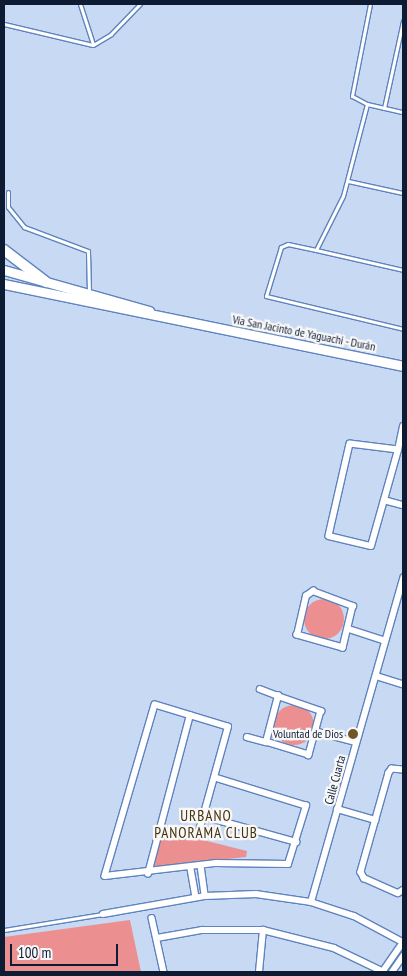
<!DOCTYPE html>
<html>
<head>
<meta charset="utf-8">
<style>
  body { margin:0 }
  #map { position:relative; width:407px; height:976px; overflow:hidden; background:#c8d9f3; font-family:"PT Sans Narrow",sans-serif }
  div>[style] { position:absolute }
  .green>* { inset:0; background:#ec8f90 }
  .round { border-radius:50% }
  .roads { filter:drop-shadow(1px 0 #5e83be) drop-shadow(-1px 0 #5e83be) drop-shadow(0 1px #5e83be) drop-shadow(0 -1px #5e83be) }
  .service>* { height:3px; margin:-1.5px; padding:0 1.5px; transform-origin:1.5px; border-radius:1.5px; background:#fff }
  .minor>* { height:5.5px; margin:-2.75px; padding:0 2.75px; transform-origin:2.75px; border-radius:2.75px; background:#fff }
  .primary>* { height:9px; margin:-4.5px; padding:0 4.5px; transform-origin:4.5px; border-radius:4.5px; background:#fff }
  .trunk>* { height:10px; margin:-5px; padding:0 5px; transform-origin:5px; border-radius:5px; background:#fff }
  .dots>* { width:14px; height:14px; translate:-50% -50%; box-sizing:border-box; border:2px solid #f8f8f8; border-radius:50% }
  span { translate:-50% -50%; white-space:nowrap; text-align:center; line-height:1.15; -webkit-text-stroke:4.5px #f8f8f8; paint-order:stroke }
  .street-label { font-size:12px; color:#0d1b33 }
  .poi-label { font-size:12px; color:#0d1b33 }
  .right { translate:-100% -50%; text-align:right }
  .quarter-label { font-size:15px; color:#46320c; letter-spacing:1px }
  .frame { position:absolute; inset:0; border:5px solid #0d1b33; pointer-events:none }
  .scale { position:absolute; left:10px; top:944px; width:108px; height:22px; box-sizing:border-box; border:2px solid #0d1b33; border-top:0; padding-left:6px; font-size:15px; line-height:18px; white-space:nowrap; color:#0d1b33; -webkit-text-stroke:4px #f8f8f8; paint-order:stroke }
</style>
</head>
<body>
<div id="map">
  <div class="green">
    <div class="round" style="left:304px;top:599px;width:40px;height:40px"></div>
    <div class="round" style="left:274px;top:705px;width:40px;height:40px"></div>
    <div style="clip-path:polygon(163px 830px,247px 851px,246px 857px,154px 867px)"></div>
    <div style="clip-path:polygon(130px 920px,141px 972px,4px 972px,4px 937px)"></div>
  </div>
  <div class="roads">
    <div class="service">
      <div style="left:80px;top:4px;width:42px;rotate:72deg"></div>
      <div style="left:370px;top:4px;width:94px;rotate:101.1deg"></div>
      <div style="left:352px;top:96px;width:17px;rotate:28deg"></div>
      <div style="left:367px;top:104px;width:37px;rotate:13deg"></div>
      <div style="left:4px;top:24px;width:91px;rotate:13.3deg"></div>
      <div style="left:93px;top:45px;width:21px;rotate:-31deg"></div>
      <div style="left:111px;top:34px;width:42px;rotate:-46deg"></div>
      <div style="left:367px;top:104px;width:95px;rotate:104.6deg"></div>
      <div style="left:343px;top:196px;width:60px;rotate:116.6deg"></div>
      <div style="left:316px;top:250px;width:29px;rotate:-168deg"></div>
      <div style="left:288px;top:244px;width:8px;rotate:157deg"></div>
      <div style="left:281px;top:247px;width:51px;rotate:107deg"></div>
      <div style="left:266px;top:296px;width:141px;rotate:13.5deg"></div>
      <div style="left:384px;top:108px;width:89px;rotate:-77.7deg"></div>
      <div style="left:348px;top:181px;width:56px;rotate:12.3deg"></div>
      <div style="left:8px;top:192px;width:15px;rotate:90deg"></div>
      <div style="left:8px;top:207px;width:26px;rotate:51deg"></div>
      <div style="left:24px;top:227px;width:68px;rotate:20.6deg"></div>
      <div style="left:88px;top:251px;width:42px;rotate:88.6deg"></div>
      <div style="left:316px;top:250px;width:89px;rotate:12.9deg"></div>
      <div style="left:4px;top:930px;width:100px;rotate:-9.2deg"></div>
    </div>
    <div class="minor">
      <div style="left:398px;top:450px;width:48px;rotate:-172.9deg"></div>
      <div style="left:350px;top:444px;width:94px;rotate:102.9deg"></div>
      <div style="left:329px;top:536px;width:43px;rotate:13.4deg"></div>
      <div style="left:371px;top:546px;width:100px;rotate:-74.3deg"></div>
      <div style="left:398px;top:450px;width:24px;rotate:-78deg"></div>
      <div style="left:384px;top:500px;width:20px;rotate:15deg"></div>
      <div style="left:313px;top:591px;width:43px;rotate:20.6deg"></div>
      <div style="left:353px;top:606px;width:43px;rotate:103.4deg"></div>
      <div style="left:343px;top:648px;width:48px;rotate:-164.2deg"></div>
      <div style="left:297px;top:635px;width:40px;rotate:-77deg"></div>
      <div style="left:306px;top:596px;width:9px;rotate:-36deg"></div>
      <div style="left:349px;top:629px;width:38px;rotate:18deg"></div>
      <div style="left:376px;top:676px;width:28px;rotate:17deg"></div>
      <div style="left:260px;top:689px;width:19px;rotate:21deg"></div>
      <div style="left:278px;top:696px;width:46px;rotate:19.2deg"></div>
      <div style="left:321px;top:711px;width:46px;rotate:105.3deg"></div>
      <div style="left:309px;top:755px;width:45px;rotate:-163.2deg"></div>
      <div style="left:266px;top:742px;width:48px;rotate:-75.4deg"></div>
      <div style="left:318px;top:732px;width:38px;rotate:15deg"></div>
      <div style="left:247px;top:737px;width:20px;rotate:15deg"></div>
      <div style="left:403px;top:770px;width:11px;rotate:-175deg"></div>
      <div style="left:392px;top:769px;width:5px;rotate:127deg"></div>
      <div style="left:389px;top:773px;width:103px;rotate:105.8deg"></div>
      <div style="left:361px;top:872px;width:7px;rotate:63deg"></div>
      <div style="left:364px;top:878px;width:37px;rotate:24deg"></div>
      <div style="left:398px;top:893px;width:6px;rotate:-31deg"></div>
      <div style="left:337px;top:809px;width:40px;rotate:16deg"></div>
      <div style="left:203px;top:816px;width:97px;rotate:15.6deg"></div>
      <div style="left:198px;top:835px;width:112px;rotate:-74.5deg"></div>
      <div style="left:228px;top:727px;width:76px;rotate:-163.2deg"></div>
      <div style="left:155px;top:705px;width:178px;rotate:106.3deg"></div>
      <div style="left:105px;top:876px;width:112px;rotate:-6.7deg"></div>
      <div style="left:216px;top:863px;width:72px;rotate:0.8deg"></div>
      <div style="left:288px;top:864px;width:61px;rotate:-72.8deg"></div>
      <div style="left:306px;top:806px;width:95px;rotate:-162.9deg"></div>
      <div style="left:201px;top:866px;width:30px;rotate:82deg"></div>
      <div style="left:191px;top:869px;width:28px;rotate:80deg"></div>
      <div style="left:148px;top:874px;width:164px;rotate:-75.2deg"></div>
      <div style="left:311px;top:902px;width:337px;rotate:-74.1deg"></div>
      <div style="left:103px;top:914px;width:104px;rotate:-10deg"></div>
      <div style="left:205px;top:896px;width:51px;rotate:-2.2deg"></div>
      <div style="left:256px;top:894px;width:56px;rotate:8.3deg"></div>
      <div style="left:311px;top:902px;width:45px;rotate:18deg"></div>
      <div style="left:354px;top:916px;width:55px;rotate:28deg"></div>
      <div style="left:152px;top:918px;width:55px;rotate:77.5deg"></div>
      <div style="left:157px;top:938px;width:46px;rotate:-10.1deg"></div>
      <div style="left:202px;top:930px;width:61px"></div>
      <div style="left:263px;top:930px;width:73px;rotate:14.2deg"></div>
      <div style="left:334px;top:948px;width:55px;rotate:25.6deg"></div>
      <div style="left:383px;top:971px;width:35px;rotate:-55deg"></div>
      <div style="left:259px;top:972px;width:42px;rotate:-84.6deg"></div>
      <div style="left:392px;top:972px;width:19px;rotate:-55deg"></div>
    </div>
    <div class="primary">
      <div style="left:4px;top:270px;width:151px;rotate:15.8deg"></div>
      <div style="left:4px;top:284px;width:407px;rotate:11.6deg"></div>
    </div>
    <div class="trunk">
      <div style="left:4px;top:250px;width:53px;rotate:37.3deg"></div>
    </div>
  </div>
  <div class="dots">
    <div style="left:353px;top:734px;background:#6f5527"></div>
  </div>
  <div class="street-label">
    <span style="left:304px;top:333px;rotate:11deg">Vía San Jacinto de Yaguachi - Durán</span>
    <span style="left:335px;top:780px;rotate:-75deg">Calle Cuarta</span>
  </div>
  <div class="poi-label">
    <span class="right" style="left:343px;top:734px">Voluntad de Dios</span>
  </div>
  <div class="quarter-label">
    <span style="left:206px;top:824px">URBANO<br>PANORAMA CLUB</span>
  </div>
  <div class="frame"></div>
  <div class="scale">100 m</div>
</div>
</body>
</html>
